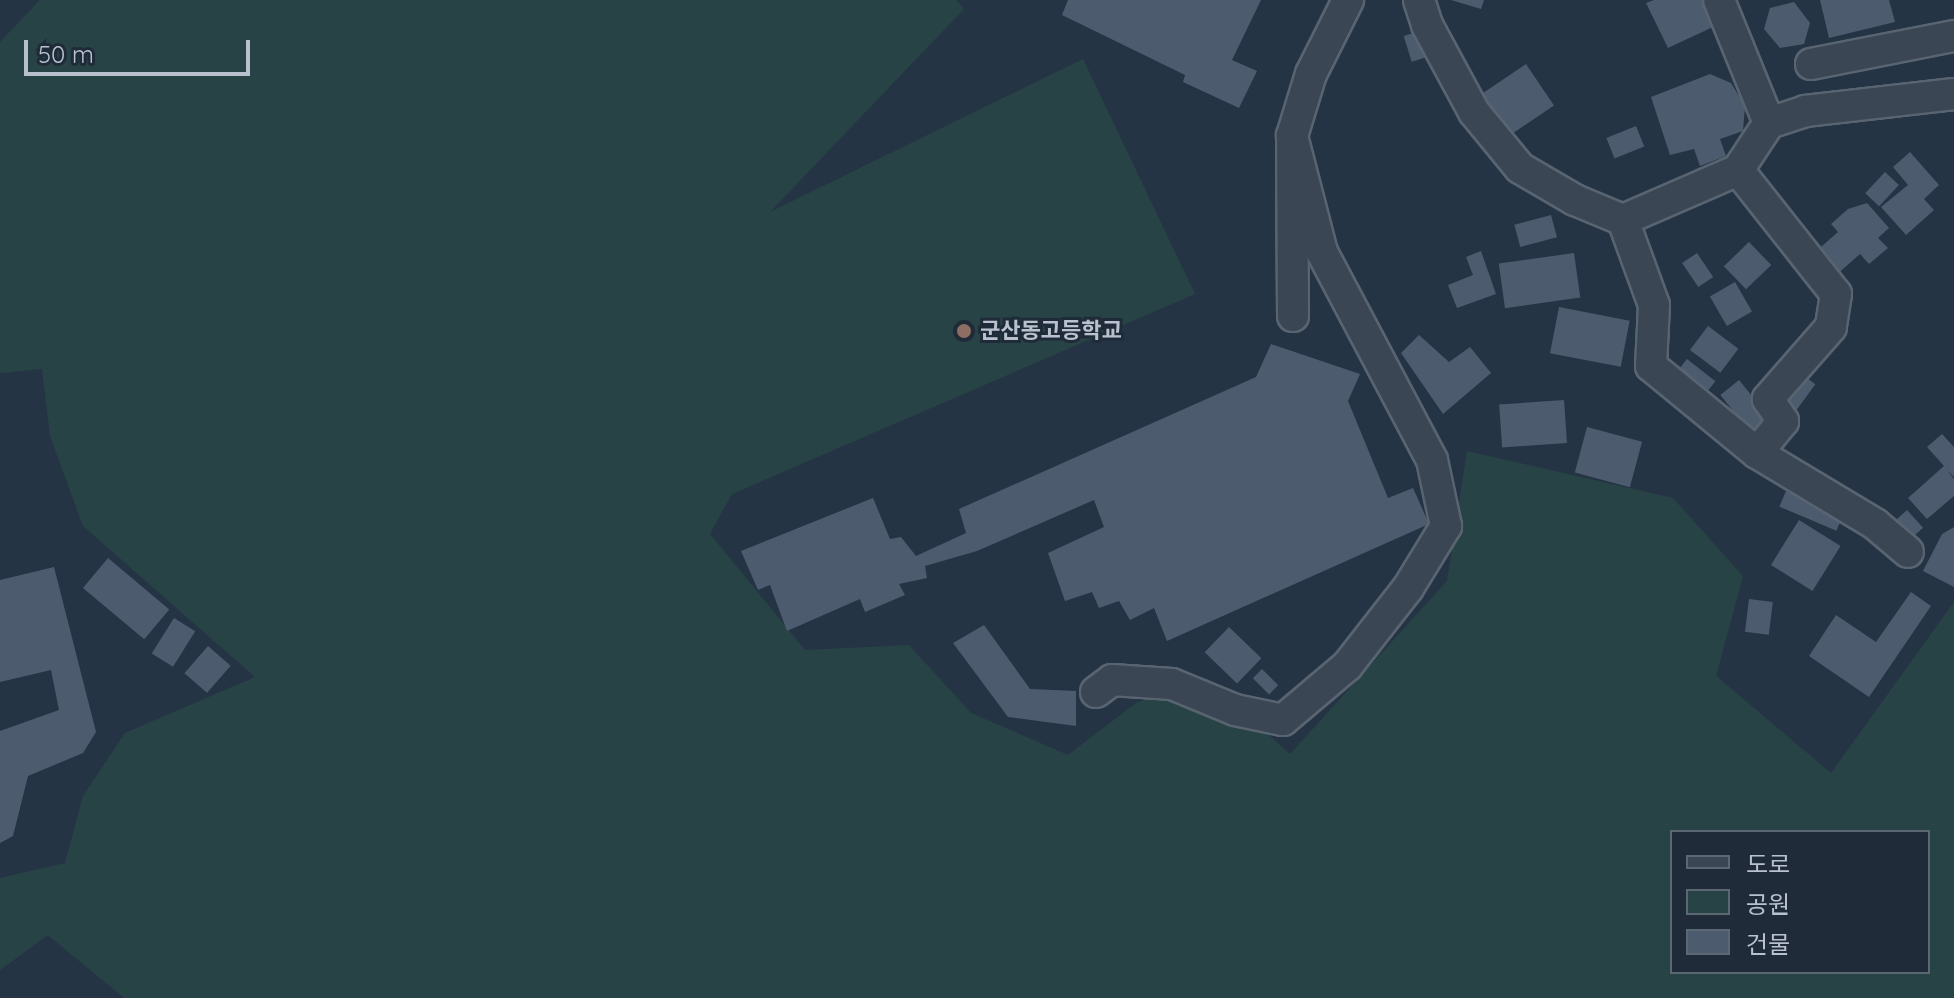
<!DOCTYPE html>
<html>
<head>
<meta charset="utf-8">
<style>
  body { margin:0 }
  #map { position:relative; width:1954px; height:998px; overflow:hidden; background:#253445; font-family:Quicksand,"Noto Sans KR",sans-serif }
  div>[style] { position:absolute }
  .green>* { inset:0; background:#284345 }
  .building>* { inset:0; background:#4c5b6e; transform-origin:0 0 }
  .roads { filter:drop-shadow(2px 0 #596471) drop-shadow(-2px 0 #596471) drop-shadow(0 2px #596471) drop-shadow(0 -2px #596471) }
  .minor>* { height:30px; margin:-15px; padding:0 15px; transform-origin:15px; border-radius:15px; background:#3a4654 }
  .dots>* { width:22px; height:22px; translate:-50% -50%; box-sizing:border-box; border:4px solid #1f2b39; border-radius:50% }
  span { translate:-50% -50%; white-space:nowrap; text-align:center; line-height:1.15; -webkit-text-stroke:6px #1f2b39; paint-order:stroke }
  .poi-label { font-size:22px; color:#b8c1cd; font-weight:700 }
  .left { translate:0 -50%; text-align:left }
  .legend { position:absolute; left:1670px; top:830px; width:260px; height:144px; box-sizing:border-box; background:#1f2b39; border:2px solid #5c6774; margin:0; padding:10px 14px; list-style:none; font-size:24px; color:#b8c1cd }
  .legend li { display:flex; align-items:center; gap:16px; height:40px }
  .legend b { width:40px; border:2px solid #5c6774 }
  .scale { position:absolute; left:24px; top:40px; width:226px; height:36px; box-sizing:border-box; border:4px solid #b8c1cd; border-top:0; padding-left:10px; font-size:24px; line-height:28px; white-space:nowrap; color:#b8c1cd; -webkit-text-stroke:6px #1f2b39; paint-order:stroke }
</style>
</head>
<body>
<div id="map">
  <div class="green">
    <div style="clip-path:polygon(evenodd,40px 0,956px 0,964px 9px,770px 212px,1083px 59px,1195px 294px,732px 494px,710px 534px,805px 650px,909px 645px,971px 713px,1068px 755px,1136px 703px,1206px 678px,1290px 754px,1447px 581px,1467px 451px,1673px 498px,1743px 576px,1716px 676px,1831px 773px,1954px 602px,1954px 998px,124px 998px,48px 935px,0 970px,0 878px,65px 863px,83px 796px,125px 733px,255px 677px,83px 526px,50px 436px,42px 369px,0 373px,0 42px,40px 0,1672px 832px,1928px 832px,1928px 972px,1672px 972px,1672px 832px)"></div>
  </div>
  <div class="building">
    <div style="clip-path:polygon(1068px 0,1261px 0,1232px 60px,1257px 71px,1239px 108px,1183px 82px,1185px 75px,1062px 15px)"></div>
    <div style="clip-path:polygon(1451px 0,1484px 0,1481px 9px)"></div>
    <div style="clip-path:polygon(1654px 0,1702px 0,1715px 26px,1668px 48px,1646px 3px)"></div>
    <div style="clip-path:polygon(1820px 0,1889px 0,1895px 22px,1829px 38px)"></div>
    <div style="clip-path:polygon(1794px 2px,1810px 23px,1804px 44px,1780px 48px,1764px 29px,1770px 8px)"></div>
    <div style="left:1420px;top:31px;width:27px;height:17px;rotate:73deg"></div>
    <div style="left:1526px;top:64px;width:50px;height:54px;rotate:56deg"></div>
    <div style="clip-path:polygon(1710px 74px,1731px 83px,1745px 106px,1743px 131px,1720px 139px,1726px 156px,1700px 166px,1694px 149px,1670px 155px,1651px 97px)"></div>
    <div style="left:1636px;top:126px;width:22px;height:32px;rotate:68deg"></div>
    <div style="clip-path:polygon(1910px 152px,1939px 185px,1924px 199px,1934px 210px,1906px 235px,1881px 207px,1908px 185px,1893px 167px)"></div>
    <div style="left:1885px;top:172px;width:19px;height:29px;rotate:43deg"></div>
    <div style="clip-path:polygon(1867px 203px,1889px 228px,1878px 238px,1888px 248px,1869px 264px,1860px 254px,1835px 276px,1814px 253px,1838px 232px,1831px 224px,1848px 209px)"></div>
    <div style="left:1551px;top:215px;width:23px;height:38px;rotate:75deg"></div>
    <div style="left:1749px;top:242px;width:32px;height:35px;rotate:46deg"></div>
    <div style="clip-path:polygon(1481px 251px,1496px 294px,1457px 308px,1448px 285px,1473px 275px,1466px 257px)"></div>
    <div style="left:1574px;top:253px;width:45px;height:76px;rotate:82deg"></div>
    <div style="left:1697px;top:253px;width:29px;height:18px;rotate:56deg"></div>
    <div style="left:1735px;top:282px;width:34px;height:29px;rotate:60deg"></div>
    <div style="left:1559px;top:307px;width:72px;height:47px;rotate:11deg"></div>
    <div style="left:1708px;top:326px;width:38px;height:30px;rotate:37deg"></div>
    <div style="clip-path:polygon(1419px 335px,1449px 362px,1470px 347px,1491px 373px,1443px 414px,1401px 353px)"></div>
    <div style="clip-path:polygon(1271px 344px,1360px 374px,1348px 401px,1388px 498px,1413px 488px,1429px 524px,1167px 641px,1154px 608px,1130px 620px,1119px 601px,1099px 608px,1092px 592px,1065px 601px,1048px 553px,1104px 527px,1094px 500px,977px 551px,925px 566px,927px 578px,899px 584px,905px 595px,865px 612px,860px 599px,787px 631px,770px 585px,758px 590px,741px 551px,873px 498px,890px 539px,901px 537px,916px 556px,966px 533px,959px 509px,1256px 377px)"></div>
    <div style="left:1687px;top:359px;width:36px;height:16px;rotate:38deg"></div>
    <div style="left:1800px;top:373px;width:19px;height:36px;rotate:36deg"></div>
    <div style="left:1739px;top:380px;width:53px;height:24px;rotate:51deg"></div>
    <div style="left:1564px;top:400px;width:43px;height:65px;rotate:86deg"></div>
    <div style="left:1587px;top:427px;width:57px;height:47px;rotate:15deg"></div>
    <div style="clip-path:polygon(1942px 434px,1954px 447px,1954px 477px,1947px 470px,1954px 479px,1954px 496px,1927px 519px,1908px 498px,1944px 466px,1927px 447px)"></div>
    <div style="left:1786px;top:491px;width:62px;height:17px;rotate:23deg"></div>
    <div style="left:1907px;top:510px;width:24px;height:16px;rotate:48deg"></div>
    <div style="left:1799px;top:520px;width:49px;height:53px;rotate:32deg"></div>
    <div style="clip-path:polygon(1954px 527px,1954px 587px,1923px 571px,1942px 534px)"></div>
    <div style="left:108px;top:558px;width:80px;height:39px;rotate:40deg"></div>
    <div style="clip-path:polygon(54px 567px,96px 732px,83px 753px,28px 776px,13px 836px,0 843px,0 731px,59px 710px,51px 670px,0 682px,0 580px)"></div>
    <div style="clip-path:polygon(1911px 592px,1931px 606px,1869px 697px,1809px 656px,1836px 615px,1876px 642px)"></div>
    <div style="left:1749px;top:599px;width:24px;height:33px;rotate:7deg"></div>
    <div style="left:174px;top:618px;width:25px;height:42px;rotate:32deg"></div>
    <div style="clip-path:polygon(984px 625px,1030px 689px,1076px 691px,1076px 726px,1008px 717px,953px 643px)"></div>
    <div style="left:1229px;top:627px;width:45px;height:35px;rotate:44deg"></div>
    <div style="left:208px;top:646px;width:30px;height:36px;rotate:41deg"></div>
    <div style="left:1262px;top:669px;width:23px;height:13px;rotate:45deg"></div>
  </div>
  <div class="roads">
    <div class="minor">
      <div style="left:1419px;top:0;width:26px;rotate:72deg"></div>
      <div style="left:1427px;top:25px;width:99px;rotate:61.6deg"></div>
      <div style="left:1474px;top:112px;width:72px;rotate:50.6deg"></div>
      <div style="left:1520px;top:168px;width:64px;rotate:30.2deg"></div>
      <div style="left:1575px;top:200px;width:52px;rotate:22.6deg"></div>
      <div style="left:1623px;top:220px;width:125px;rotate:-23.5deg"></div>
      <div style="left:1738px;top:170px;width:56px;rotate:-56.6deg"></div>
      <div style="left:1769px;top:123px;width:38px;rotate:-18deg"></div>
      <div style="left:1805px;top:111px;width:150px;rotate:-6.5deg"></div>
      <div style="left:1719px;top:0;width:133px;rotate:67.9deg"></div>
      <div style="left:1811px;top:64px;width:146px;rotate:-11.1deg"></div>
      <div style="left:1738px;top:170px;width:158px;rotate:51.7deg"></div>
      <div style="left:1836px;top:294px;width:33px;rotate:99deg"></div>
      <div style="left:1831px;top:327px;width:96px;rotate:131.2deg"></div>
      <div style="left:1768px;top:399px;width:27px;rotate:56deg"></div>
      <div style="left:1783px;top:421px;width:41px;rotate:129.1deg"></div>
      <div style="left:1623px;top:220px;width:90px;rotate:70deg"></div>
      <div style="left:1654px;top:305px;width:61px;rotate:92.8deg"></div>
      <div style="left:1651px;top:366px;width:137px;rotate:39.4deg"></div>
      <div style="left:1757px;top:453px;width:138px;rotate:31deg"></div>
      <div style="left:1875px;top:524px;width:43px;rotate:40.3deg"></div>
      <div style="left:1293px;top:316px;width:180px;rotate:-90.3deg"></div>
      <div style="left:1292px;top:136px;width:65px;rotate:-73deg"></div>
      <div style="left:1311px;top:74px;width:83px;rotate:-63.4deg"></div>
      <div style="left:1096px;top:692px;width:20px;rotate:-37deg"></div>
      <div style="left:1112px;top:680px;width:60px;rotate:3.8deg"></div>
      <div style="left:1172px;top:684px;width:68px;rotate:22.4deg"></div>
      <div style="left:1235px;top:710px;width:49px;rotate:11.8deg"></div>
      <div style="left:1283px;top:720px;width:84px;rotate:-40.2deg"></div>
      <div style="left:1347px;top:666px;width:99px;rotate:-52deg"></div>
      <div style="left:1408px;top:588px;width:73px;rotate:-58.5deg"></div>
      <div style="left:1446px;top:526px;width:67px;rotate:-102deg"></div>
      <div style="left:1432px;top:460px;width:235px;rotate:-117.9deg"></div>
      <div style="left:1322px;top:252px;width:120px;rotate:-104.5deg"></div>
    </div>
  </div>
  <div class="dots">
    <div style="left:964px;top:331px;background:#8d6e63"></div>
  </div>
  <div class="poi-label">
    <span class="left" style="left:980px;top:331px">군산동고등학교</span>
  </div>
  <ul class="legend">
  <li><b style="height:10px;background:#3a4654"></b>도로</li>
  <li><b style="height:22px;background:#284345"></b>공원</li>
  <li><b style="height:22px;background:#4c5b6e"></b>건물</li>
  </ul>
  <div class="scale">50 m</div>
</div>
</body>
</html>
